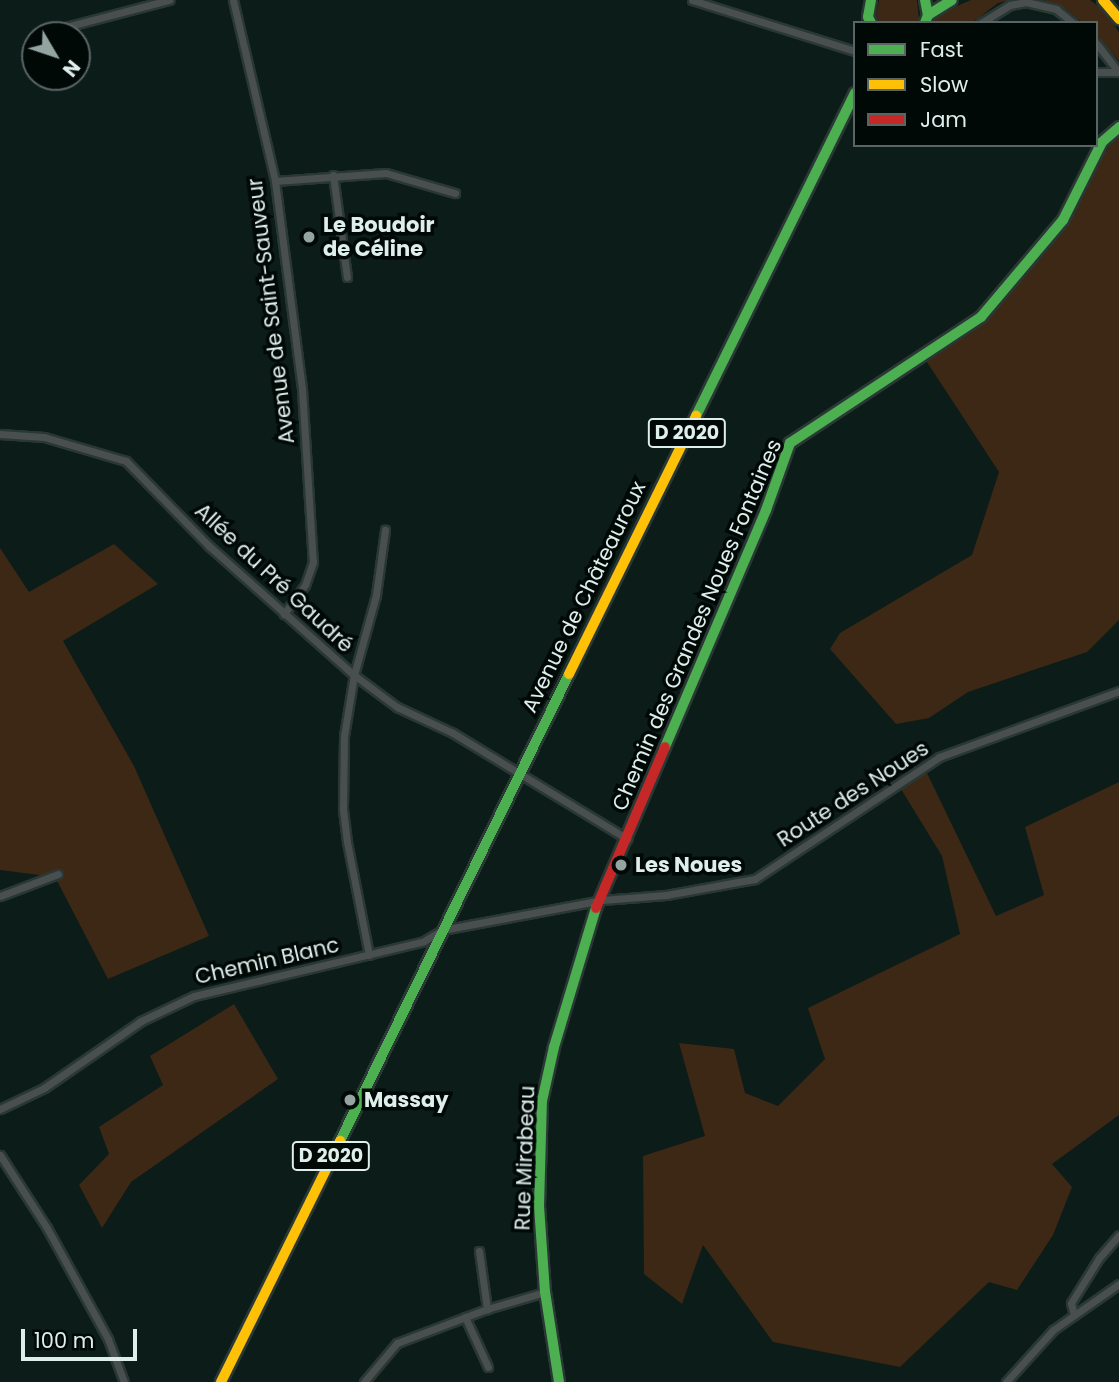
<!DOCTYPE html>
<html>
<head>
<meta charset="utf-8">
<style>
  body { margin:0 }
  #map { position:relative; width:1119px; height:1382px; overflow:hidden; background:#0b1c19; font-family:Poppins,sans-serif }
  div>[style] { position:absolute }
  .green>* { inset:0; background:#3d2715 }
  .roads { filter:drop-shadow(2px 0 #2a3835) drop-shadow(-2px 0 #2a3835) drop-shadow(0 2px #2a3835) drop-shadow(0 -2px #2a3835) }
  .street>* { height:7px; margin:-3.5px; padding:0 3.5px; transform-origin:3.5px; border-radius:3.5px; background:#494f4e }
  .fast>* { height:10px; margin:-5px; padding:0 5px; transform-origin:5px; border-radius:5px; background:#4caf50 }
  .slow>* { height:10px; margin:-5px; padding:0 5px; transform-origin:5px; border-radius:5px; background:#ffc107 }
  .jam>* { height:10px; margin:-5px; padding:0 5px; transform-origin:5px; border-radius:5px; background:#c62828 }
  .dots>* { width:19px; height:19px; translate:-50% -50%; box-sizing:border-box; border:4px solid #010907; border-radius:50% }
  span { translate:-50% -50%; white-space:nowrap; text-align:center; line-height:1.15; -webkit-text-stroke:7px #010907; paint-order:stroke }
  .shield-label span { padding:2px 5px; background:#010907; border:2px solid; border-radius:5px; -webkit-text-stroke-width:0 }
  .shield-label { font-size:19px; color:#deeeea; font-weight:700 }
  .poi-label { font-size:21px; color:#deeeea; font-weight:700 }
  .left { translate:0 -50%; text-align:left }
  .street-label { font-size:21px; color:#deeeea }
  .legend { position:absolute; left:853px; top:21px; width:245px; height:126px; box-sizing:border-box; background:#010907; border:2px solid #596562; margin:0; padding:9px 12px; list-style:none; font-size:21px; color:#deeeea }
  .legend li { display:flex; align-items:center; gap:14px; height:35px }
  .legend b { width:35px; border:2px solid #596562 }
  .north { position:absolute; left:21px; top:21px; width:70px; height:70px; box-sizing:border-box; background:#010907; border:2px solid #596562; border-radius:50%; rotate:129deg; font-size:19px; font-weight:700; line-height:28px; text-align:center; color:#deeeea }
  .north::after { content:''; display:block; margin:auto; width:24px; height:32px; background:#94a4a1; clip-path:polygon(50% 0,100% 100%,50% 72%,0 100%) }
  .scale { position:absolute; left:21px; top:1329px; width:116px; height:32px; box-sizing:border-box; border:4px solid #deeeea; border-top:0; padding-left:9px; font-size:21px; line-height:24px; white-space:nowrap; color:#deeeea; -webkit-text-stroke:5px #010907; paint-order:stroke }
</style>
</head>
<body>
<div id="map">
  <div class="green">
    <div style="clip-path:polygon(879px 0,917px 0,919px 19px,917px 23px,879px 23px,876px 15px)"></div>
    <div style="clip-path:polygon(971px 0,1010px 0,998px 3px,972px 23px,931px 23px,941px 13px)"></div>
    <div style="clip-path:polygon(1044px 0,1090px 0,1103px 10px,1119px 32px,1119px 61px,1096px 35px,1096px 23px,1083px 23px,1066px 9px)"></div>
    <div style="clip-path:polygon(1119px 130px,1119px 620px,1087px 652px,968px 692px,929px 718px,896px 724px,830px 649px,840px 633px,972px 555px,999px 472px,923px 356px,981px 311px,1061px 224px)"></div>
    <div style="clip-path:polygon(114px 544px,158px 584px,63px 641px,134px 766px,209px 936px,108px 979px,55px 877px,0 870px,0 548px,29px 592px)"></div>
    <div style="clip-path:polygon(926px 771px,996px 916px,1044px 895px,1025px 827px,1119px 782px,1119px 1115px,1052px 1164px,1072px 1187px,1053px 1235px,1017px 1290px,989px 1282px,900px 1367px,773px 1342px,703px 1245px,682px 1304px,644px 1274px,643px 1156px,705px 1136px,679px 1043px,734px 1049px,745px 1093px,778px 1106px,825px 1059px,808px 1008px,960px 934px,942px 856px,901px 789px)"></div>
    <div style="clip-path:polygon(234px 1004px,278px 1079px,131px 1182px,102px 1228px,79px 1185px,109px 1154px,99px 1127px,163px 1085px,150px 1056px)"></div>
  </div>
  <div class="roads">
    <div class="street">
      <div style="left:233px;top:0;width:186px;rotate:76.9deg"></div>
      <div style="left:275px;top:181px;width:210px;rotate:82.6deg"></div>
      <div style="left:302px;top:389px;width:173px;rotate:86.4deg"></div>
      <div style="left:313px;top:562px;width:24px;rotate:109deg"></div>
      <div style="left:305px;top:585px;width:36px;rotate:126deg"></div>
      <div style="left:692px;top:0;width:171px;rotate:17.4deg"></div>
      <div style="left:981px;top:23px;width:34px;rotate:-32deg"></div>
      <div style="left:1010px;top:5px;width:16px;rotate:-11deg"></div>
      <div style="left:1026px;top:2px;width:31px;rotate:13deg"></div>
      <div style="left:1056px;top:9px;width:22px;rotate:39deg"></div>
      <div style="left:62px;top:28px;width:111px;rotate:-14.7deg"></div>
      <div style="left:1096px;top:43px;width:37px;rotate:52deg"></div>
      <div style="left:1119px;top:72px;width:23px;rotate:180deg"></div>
      <div style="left:333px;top:175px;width:103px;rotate:82.2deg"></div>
      <div style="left:275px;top:181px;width:111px;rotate:-4.1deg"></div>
      <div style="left:386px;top:173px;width:72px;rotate:16.2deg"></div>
      <div style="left:0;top:434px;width:44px;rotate:3.9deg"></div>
      <div style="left:44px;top:437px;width:85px;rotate:16.3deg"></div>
      <div style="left:126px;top:461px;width:119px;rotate:45.7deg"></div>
      <div style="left:209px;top:546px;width:194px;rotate:41.7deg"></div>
      <div style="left:354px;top:675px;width:54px;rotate:36.7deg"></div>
      <div style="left:397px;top:707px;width:62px;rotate:24.9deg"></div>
      <div style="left:453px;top:733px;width:204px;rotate:31.3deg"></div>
      <div style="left:0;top:896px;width:62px;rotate:-20.8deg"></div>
      <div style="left:369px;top:955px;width:115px;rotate:-101deg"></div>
      <div style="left:347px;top:842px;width:34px;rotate:-97deg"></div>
      <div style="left:343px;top:808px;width:72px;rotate:-89.2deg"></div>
      <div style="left:344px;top:736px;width:62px;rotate:-80.7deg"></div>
      <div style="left:354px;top:675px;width:83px;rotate:-74.6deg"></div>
      <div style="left:376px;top:595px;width:66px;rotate:-82.1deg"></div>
      <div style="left:0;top:1109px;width:49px;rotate:-25.5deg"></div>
      <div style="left:44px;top:1088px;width:118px;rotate:-34.6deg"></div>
      <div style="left:141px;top:1021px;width:59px;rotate:-25.3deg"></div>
      <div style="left:194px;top:996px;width:236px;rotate:-13.4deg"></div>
      <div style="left:424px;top:941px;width:21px;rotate:-31deg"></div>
      <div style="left:442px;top:930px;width:163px;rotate:-10.6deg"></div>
      <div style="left:602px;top:900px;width:64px;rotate:-4.5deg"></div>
      <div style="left:666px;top:895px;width:90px;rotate:-10.2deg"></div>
      <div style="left:755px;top:879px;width:221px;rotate:-33.5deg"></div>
      <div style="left:939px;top:757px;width:192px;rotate:-20.1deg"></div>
      <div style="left:0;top:1155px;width:87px;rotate:57.2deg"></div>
      <div style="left:47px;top:1228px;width:127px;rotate:61.2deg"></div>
      <div style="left:108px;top:1339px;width:46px;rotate:69.6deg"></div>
      <div style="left:479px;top:1251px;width:59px;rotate:82.1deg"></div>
      <div style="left:1074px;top:1315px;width:12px;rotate:-104deg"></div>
      <div style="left:1071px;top:1303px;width:53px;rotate:-58.1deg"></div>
      <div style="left:1099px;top:1258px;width:30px;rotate:-49deg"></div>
      <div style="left:465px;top:1317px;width:55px;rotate:65.3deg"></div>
      <div style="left:364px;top:1382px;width:51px;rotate:-49.8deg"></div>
      <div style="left:397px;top:1343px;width:96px;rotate:-20.7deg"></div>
      <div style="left:487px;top:1309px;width:60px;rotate:-16.3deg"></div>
      <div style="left:1006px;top:1382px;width:70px;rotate:-47.9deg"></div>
      <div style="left:1053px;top:1330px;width:80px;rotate:-34.9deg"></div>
    </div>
    <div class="fast">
      <div style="left:871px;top:0;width:17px;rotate:100deg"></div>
      <div style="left:868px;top:17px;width:7px;rotate:63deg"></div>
      <div style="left:925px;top:0;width:15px;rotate:79deg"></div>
      <div style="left:928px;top:15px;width:9px;rotate:111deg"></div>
      <div style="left:928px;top:15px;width:28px;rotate:-32deg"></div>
      <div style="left:696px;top:416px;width:360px;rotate:-63.8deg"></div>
      <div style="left:665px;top:747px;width:258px;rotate:-66.9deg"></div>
      <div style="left:766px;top:510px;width:71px;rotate:-70.3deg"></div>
      <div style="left:790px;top:443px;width:229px;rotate:-33.4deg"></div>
      <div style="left:981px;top:317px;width:127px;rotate:-49.8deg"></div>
      <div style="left:1063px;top:220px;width:87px;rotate:-63.4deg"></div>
      <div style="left:1102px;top:142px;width:23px;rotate:-41deg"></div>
      <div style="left:340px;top:1141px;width:520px;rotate:-63.88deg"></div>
      <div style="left:559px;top:1382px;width:91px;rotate:-98.8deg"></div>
      <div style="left:545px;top:1292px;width:86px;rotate:-94deg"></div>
      <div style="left:539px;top:1206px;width:105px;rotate:-88.4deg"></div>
      <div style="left:542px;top:1101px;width:55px;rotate:-77.5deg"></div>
      <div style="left:554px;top:1047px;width:145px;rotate:-73.2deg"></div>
    </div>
    <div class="slow">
      <div style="left:1103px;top:0;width:25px;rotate:50deg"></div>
      <div style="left:569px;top:674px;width:288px;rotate:-63.8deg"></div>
      <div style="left:221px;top:1382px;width:269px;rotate:-63.7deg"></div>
    </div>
    <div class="jam">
      <div style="left:596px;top:908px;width:175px;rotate:-66.8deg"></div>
    </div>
  </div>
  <div class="dots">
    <div style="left:309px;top:237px;background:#94a4a1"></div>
    <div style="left:621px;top:865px;background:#94a4a1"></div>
    <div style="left:350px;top:1100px;background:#94a4a1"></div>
  </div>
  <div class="shield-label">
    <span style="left:687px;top:433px">D 2020</span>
    <span style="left:331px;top:1156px">D 2020</span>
  </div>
  <div class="poi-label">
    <span class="left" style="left:323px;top:237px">Le Boudoir<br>de Céline</span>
    <span class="left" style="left:635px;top:865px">Les Noues</span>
    <span class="left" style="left:364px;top:1100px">Massay</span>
  </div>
  <div class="street-label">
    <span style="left:271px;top:311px;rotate:-97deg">Avenue de Saint-Sauveur</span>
    <span style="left:274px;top:578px;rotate:43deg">Allée du Pré Gaudré</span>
    <span style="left:584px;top:597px;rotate:-64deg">Avenue de Châteauroux</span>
    <span style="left:697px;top:625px;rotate:-67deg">Chemin des Grandes Noues Fontaines</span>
    <span style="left:853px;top:794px;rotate:-33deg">Route des Noues</span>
    <span style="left:267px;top:961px;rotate:-13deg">Chemin Blanc</span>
    <span style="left:525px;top:1158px;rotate:-88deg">Rue Mirabeau</span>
  </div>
  <ul class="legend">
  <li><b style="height:9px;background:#4caf50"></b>Fast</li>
  <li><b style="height:9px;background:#ffc107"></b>Slow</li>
  <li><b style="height:9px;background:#c62828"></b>Jam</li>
  </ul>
  <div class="north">N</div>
  <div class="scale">100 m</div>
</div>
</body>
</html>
